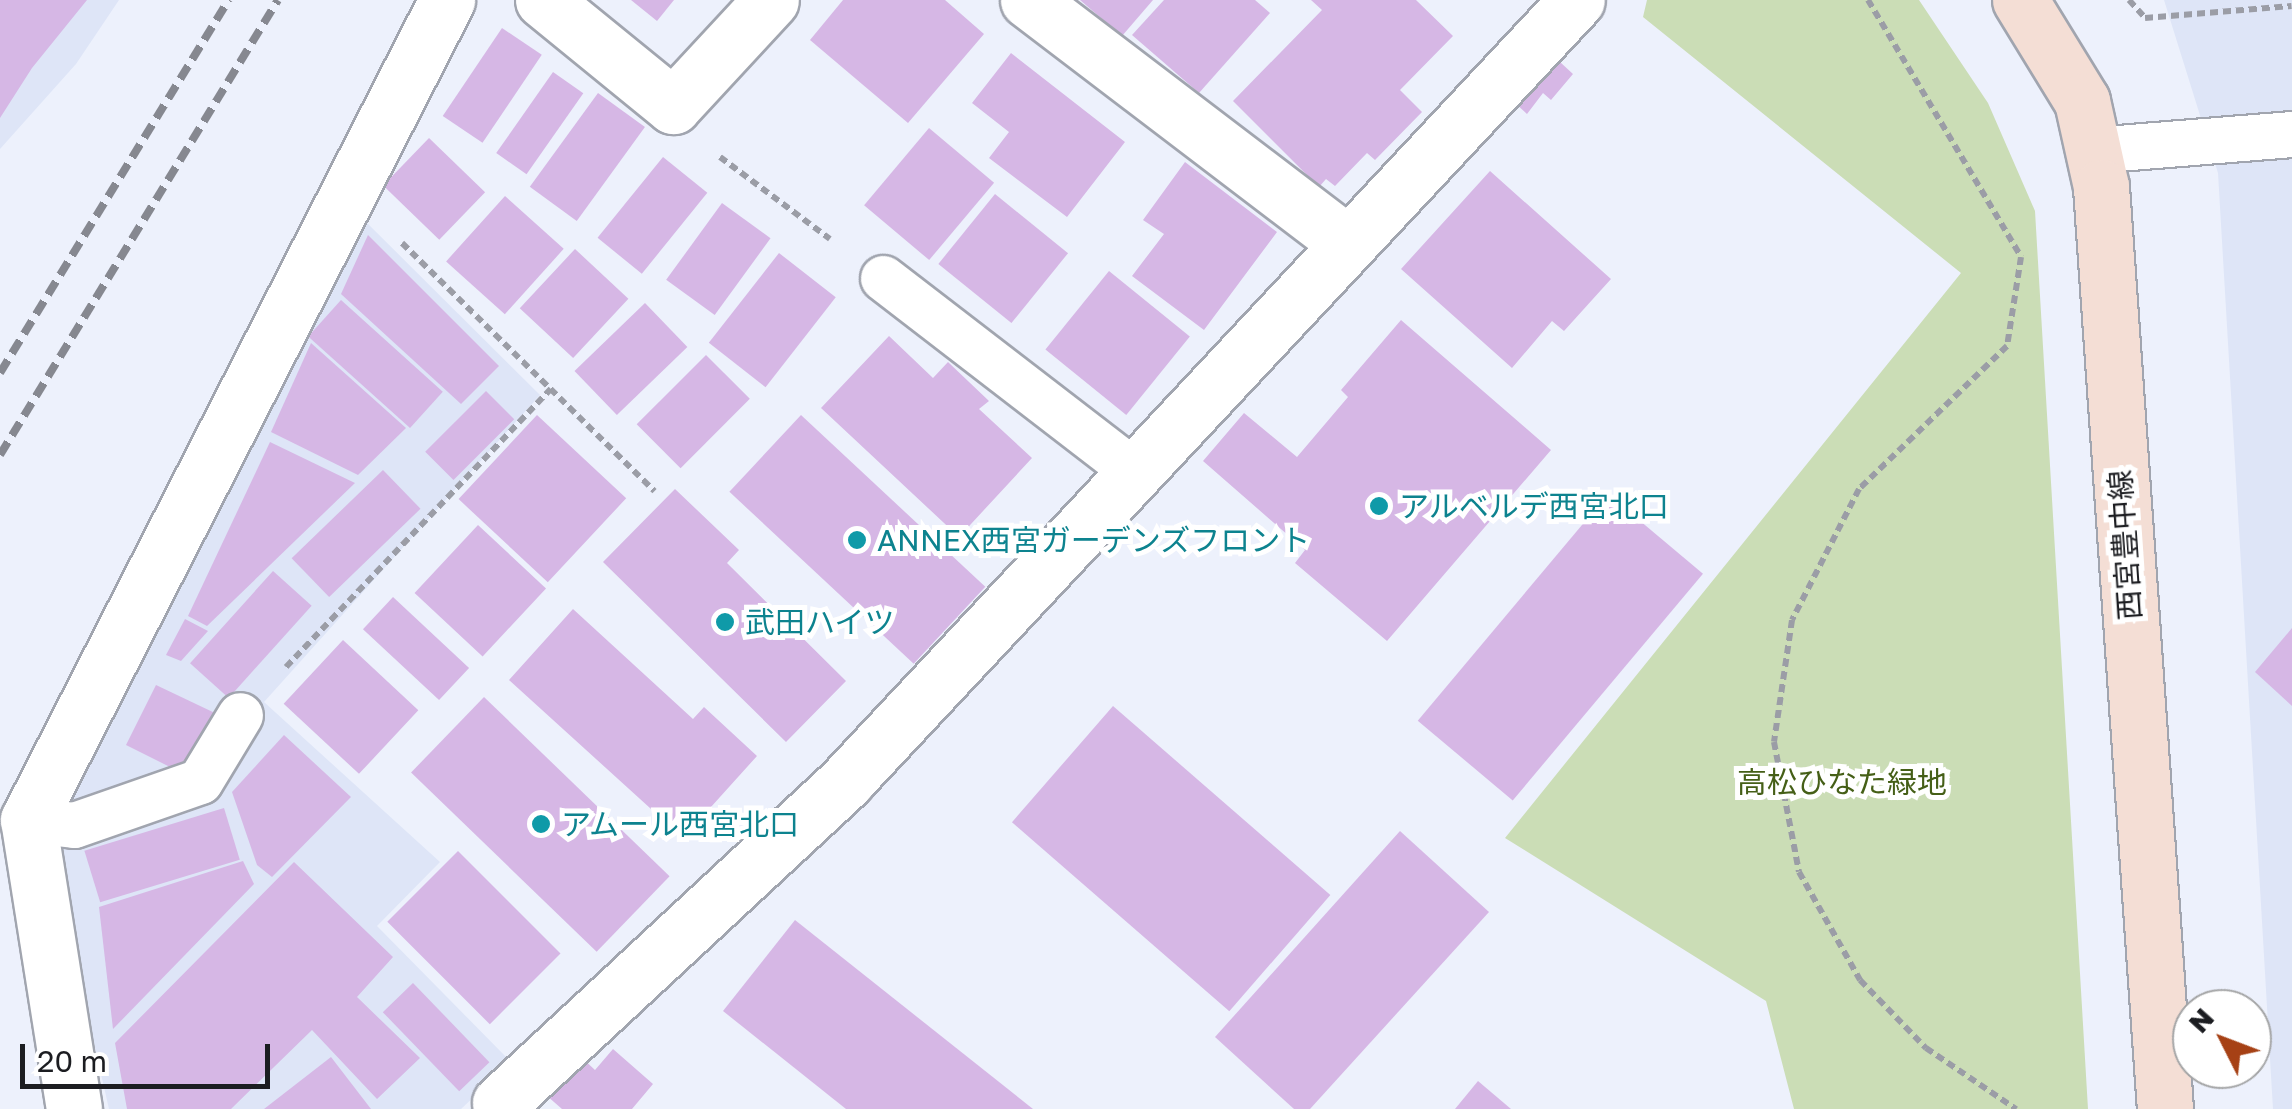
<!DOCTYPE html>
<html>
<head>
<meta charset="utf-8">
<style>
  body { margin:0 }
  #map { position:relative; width:2292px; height:1109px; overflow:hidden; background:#edf1fc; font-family:"Golos Text","Noto Sans JP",sans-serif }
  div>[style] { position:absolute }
  .built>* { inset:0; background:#dee5f7 }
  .green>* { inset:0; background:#cbddb6 }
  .building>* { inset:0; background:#d6b7e5; transform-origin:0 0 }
  .path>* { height:6px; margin-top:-3px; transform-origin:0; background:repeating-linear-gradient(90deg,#9b9da6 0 8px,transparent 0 13px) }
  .roads { filter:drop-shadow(2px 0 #a1a5af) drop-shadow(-2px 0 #a1a5af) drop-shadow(0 2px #a1a5af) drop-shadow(0 -2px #a1a5af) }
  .service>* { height:45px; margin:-22.5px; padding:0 22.5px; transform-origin:22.5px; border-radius:22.5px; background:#fff }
  .minor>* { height:55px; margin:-27.5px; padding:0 27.5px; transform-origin:27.5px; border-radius:27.5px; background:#fff }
  .secondary>* { height:55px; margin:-27.5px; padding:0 27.5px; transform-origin:27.5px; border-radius:27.5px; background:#f4ded5 }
  .rail>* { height:8px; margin-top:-4px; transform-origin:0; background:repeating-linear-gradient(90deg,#868890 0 15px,transparent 0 23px) }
  .dots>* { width:28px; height:28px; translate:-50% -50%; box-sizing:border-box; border:5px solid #fff; border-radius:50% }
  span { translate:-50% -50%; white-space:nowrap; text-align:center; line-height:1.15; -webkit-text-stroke:10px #fff; paint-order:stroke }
  .culture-label { font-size:30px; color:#0d838f }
  .left { translate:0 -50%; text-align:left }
  .street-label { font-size:30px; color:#1c1d21 }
  .park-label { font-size:30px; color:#455f17 }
  .north { position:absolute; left:2172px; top:989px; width:100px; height:100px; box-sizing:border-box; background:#fff; border:2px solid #a4a5a6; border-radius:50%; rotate:312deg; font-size:28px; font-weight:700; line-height:40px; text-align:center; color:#1c1d21 }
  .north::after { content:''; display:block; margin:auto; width:35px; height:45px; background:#a64115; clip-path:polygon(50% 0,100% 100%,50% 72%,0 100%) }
  .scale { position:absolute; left:20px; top:1044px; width:250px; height:45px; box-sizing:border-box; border:5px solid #1c1d21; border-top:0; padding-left:12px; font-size:30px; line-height:35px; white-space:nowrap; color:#1c1d21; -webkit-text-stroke:8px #fff; paint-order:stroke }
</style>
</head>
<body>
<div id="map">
  <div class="built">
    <div style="clip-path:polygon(0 0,119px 0,76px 64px,0 149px)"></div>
    <div style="clip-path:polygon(2164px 0,2292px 0,2292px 1109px,2273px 1109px,2218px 173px)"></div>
    <div style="clip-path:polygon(358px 214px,540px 395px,264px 702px,440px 862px,377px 926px,511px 1062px,461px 1109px,109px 1109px,47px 837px)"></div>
  </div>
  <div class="green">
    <div style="clip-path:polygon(1647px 0,1919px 0,1988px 103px,2035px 211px,2088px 1109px,1794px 1109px,1766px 1001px,1505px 838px,1961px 273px,1643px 17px)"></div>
  </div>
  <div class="building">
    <div style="clip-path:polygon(0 0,87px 0,32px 68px,0 118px)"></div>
    <div style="clip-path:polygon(631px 0,674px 0,657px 21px)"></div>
    <div style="clip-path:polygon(843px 0,945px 0,984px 34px,908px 123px,810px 40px)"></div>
    <div style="clip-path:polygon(1080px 0,1153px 0,1122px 36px)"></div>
    <div style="clip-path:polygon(1164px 0,1255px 0,1270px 13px,1199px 93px,1132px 35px)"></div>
    <div style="clip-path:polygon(1311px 0,1416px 0,1453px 36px,1400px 90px,1422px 112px,1375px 160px,1367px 153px,1335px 186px,1326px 179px,1319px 187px,1233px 101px,1322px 10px)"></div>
    <div style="left:502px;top:28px;width:48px;height:106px;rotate:34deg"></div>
    <div style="clip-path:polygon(1547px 50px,1573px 74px,1551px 100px,1543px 93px,1527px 114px,1506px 95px)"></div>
    <div style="clip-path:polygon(1011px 53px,1125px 142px,1067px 217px,989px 158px,1009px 132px,972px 103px)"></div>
    <div style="left:553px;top:72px;width:37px;height:99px;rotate:35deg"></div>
    <div style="left:598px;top:93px;width:58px;height:116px;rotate:36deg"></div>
    <div style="left:929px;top:128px;width:85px;height:101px;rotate:40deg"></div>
    <div style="left:429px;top:138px;width:78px;height:66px;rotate:44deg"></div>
    <div style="left:663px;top:157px;width:57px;height:104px;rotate:39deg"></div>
    <div style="clip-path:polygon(1185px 162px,1277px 232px,1204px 330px,1132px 276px,1164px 234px,1143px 220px)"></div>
    <div style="clip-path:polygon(1490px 171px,1611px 279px,1564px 331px,1552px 321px,1512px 368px,1401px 269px)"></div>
    <div style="left:995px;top:194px;width:94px;height:90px;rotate:39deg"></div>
    <div style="left:505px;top:196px;width:79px;height:88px;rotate:42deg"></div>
    <div style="left:722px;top:203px;width:60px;height:95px;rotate:36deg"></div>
    <div style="clip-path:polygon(368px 235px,499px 366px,461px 404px,341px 294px)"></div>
    <div style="left:575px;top:249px;width:73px;height:81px;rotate:43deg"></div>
    <div style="left:779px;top:253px;width:72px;height:114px;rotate:38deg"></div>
    <div style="left:1109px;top:271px;width:104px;height:101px;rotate:39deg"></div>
    <div style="left:341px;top:300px;width:137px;height:49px;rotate:42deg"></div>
    <div style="left:645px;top:303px;width:61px;height:98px;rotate:46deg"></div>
    <div style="clip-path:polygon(1401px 320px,1551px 450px,1387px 641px,1295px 563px,1305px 550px,1203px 461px,1244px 413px,1297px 457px,1348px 397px,1341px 390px)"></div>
    <div style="clip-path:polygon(889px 336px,933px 378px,948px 362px,989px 401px,979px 409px,1032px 458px,959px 537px,821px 408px)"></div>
    <div style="clip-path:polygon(311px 343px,406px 428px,358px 475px,271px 432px)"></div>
    <div style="left:706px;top:355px;width:62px;height:98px;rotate:45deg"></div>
    <div style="left:486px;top:391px;width:40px;height:86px;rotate:45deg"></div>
    <div style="left:537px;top:415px;width:122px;height:115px;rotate:43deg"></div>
    <div style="left:801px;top:415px;width:252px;height:105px;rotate:43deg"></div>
    <div style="clip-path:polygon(270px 442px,355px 483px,207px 626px,188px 616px)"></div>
    <div style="left:383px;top:470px;width:54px;height:127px;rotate:46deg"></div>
    <div style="clip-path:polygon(675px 489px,739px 550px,727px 563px,846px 681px,786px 742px,603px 562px)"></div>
    <div style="left:1608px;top:494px;width:124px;height:296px;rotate:40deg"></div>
    <div style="left:478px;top:525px;width:93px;height:93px;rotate:43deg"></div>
    <div style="left:273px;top:571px;width:52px;height:124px;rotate:42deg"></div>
    <div style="left:393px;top:597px;width:104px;height:44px;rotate:43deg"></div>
    <div style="clip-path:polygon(573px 609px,693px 719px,704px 707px,757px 756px,683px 838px,509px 680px)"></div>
    <div style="clip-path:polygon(185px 619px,208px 631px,181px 661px,166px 655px)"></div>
    <div style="clip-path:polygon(2292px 628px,2292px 706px,2255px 672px)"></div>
    <div style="left:343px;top:640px;width:103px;height:87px;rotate:43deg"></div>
    <div style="clip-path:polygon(156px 685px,217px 714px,194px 761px,174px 769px,126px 745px)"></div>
    <div style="left:484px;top:697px;width:258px;height:105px;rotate:44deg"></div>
    <div style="left:1113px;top:706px;width:288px;height:154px;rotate:41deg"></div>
    <div style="clip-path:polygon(284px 735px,351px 797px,272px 877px,257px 865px,232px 792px)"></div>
    <div style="left:224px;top:808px;width:54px;height:146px;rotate:73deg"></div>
    <div style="clip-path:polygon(1400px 831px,1489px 912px,1310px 1109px,1294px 1109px,1215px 1037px)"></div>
    <div style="left:458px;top:851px;width:145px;height:100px;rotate:45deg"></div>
    <div style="clip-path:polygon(243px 861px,254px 884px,113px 1029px,99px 907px)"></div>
    <div style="clip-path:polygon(294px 862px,393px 957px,357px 997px,420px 1058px,377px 1099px,312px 1030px,231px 1109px,127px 1109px,115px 1043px)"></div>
    <div style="clip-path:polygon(795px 920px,1033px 1109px,846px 1109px,723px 1011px)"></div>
    <div style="left:413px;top:983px;width:110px;height:42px;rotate:46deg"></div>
    <div style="clip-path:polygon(613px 1049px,653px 1084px,632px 1109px,562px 1109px,546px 1095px,580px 1056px,595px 1070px)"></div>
    <div style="clip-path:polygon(331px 1057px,371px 1109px,264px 1109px)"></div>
    <div style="clip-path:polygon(1478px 1081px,1511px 1109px,1455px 1109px)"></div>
  </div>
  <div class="path">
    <div style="left:1868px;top:0;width:299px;rotate:59.2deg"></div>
    <div style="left:2021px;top:257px;width:90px;rotate:98.9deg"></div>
    <div style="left:2007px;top:346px;width:206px;rotate:136deg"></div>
    <div style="left:1859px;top:489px;width:147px;rotate:117.1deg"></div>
    <div style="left:1792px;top:620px;width:123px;rotate:98.4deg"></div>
    <div style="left:1774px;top:742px;width:132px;rotate:79.1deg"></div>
    <div style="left:1799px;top:872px;width:124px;rotate:60.5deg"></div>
    <div style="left:1860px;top:980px;width:95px;rotate:45.9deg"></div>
    <div style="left:1926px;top:1048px;width:109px;rotate:34.1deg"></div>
    <div style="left:2129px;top:0;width:24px;rotate:48deg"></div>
    <div style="left:2145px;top:18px;width:147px;rotate:-4.7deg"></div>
    <div style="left:720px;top:157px;width:137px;rotate:36.7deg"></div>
    <div style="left:402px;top:243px;width:354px;rotate:44.5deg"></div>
    <div style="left:286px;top:667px;width:384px;rotate:-46.4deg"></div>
  </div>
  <div class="roads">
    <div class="service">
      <div style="left:2093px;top:150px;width:200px;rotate:-4.6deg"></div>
      <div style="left:883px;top:278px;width:317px;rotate:37.6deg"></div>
      <div style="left:28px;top:820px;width:46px;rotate:6.2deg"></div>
      <div style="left:74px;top:825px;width:133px;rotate:-19.2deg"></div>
      <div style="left:200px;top:781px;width:77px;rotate:-58.8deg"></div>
    </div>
    <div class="minor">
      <div style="left:543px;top:0;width:168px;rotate:39.2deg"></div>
      <div style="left:673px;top:106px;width:144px;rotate:-47.2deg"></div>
      <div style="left:1028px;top:0;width:401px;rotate:37.3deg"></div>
      <div style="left:500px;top:1103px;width:474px;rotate:-42.9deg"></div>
      <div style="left:847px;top:780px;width:1068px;rotate:-46.9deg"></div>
      <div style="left:74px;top:1109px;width:293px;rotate:-99deg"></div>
      <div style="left:28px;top:820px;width:921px;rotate:-62.93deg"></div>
    </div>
    <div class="secondary">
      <div style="left:2020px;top:0;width:119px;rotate:58.5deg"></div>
      <div style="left:2082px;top:101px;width:88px;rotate:77.5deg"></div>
      <div style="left:2101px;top:187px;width:924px;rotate:86.03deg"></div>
    </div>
  </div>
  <div class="rail">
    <div style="left:0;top:373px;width:438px;rotate:-58.5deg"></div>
    <div style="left:0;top:455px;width:533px;rotate:-58.58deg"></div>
  </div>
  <div class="dots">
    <div style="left:1379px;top:506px;background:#0f9aa8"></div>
    <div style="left:857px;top:540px;background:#0f9aa8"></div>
    <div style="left:725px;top:622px;background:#0f9aa8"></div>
    <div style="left:541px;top:824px;background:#0f9aa8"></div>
  </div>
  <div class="culture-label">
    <span class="left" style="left:1399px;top:506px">アルベルデ西宮北口</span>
    <span class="left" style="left:877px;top:540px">ANNEX西宮ガーデンズフロント</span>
    <span class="left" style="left:745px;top:622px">武田ハイツ</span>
    <span class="left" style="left:561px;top:824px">アムール西宮北口</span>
  </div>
  <div class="street-label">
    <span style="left:2125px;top:545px;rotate:-94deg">西宮豊中線</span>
  </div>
  <div class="park-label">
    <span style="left:1842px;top:782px">高松ひなた緑地</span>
  </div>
  <div class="north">N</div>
  <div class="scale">20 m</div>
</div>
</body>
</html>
